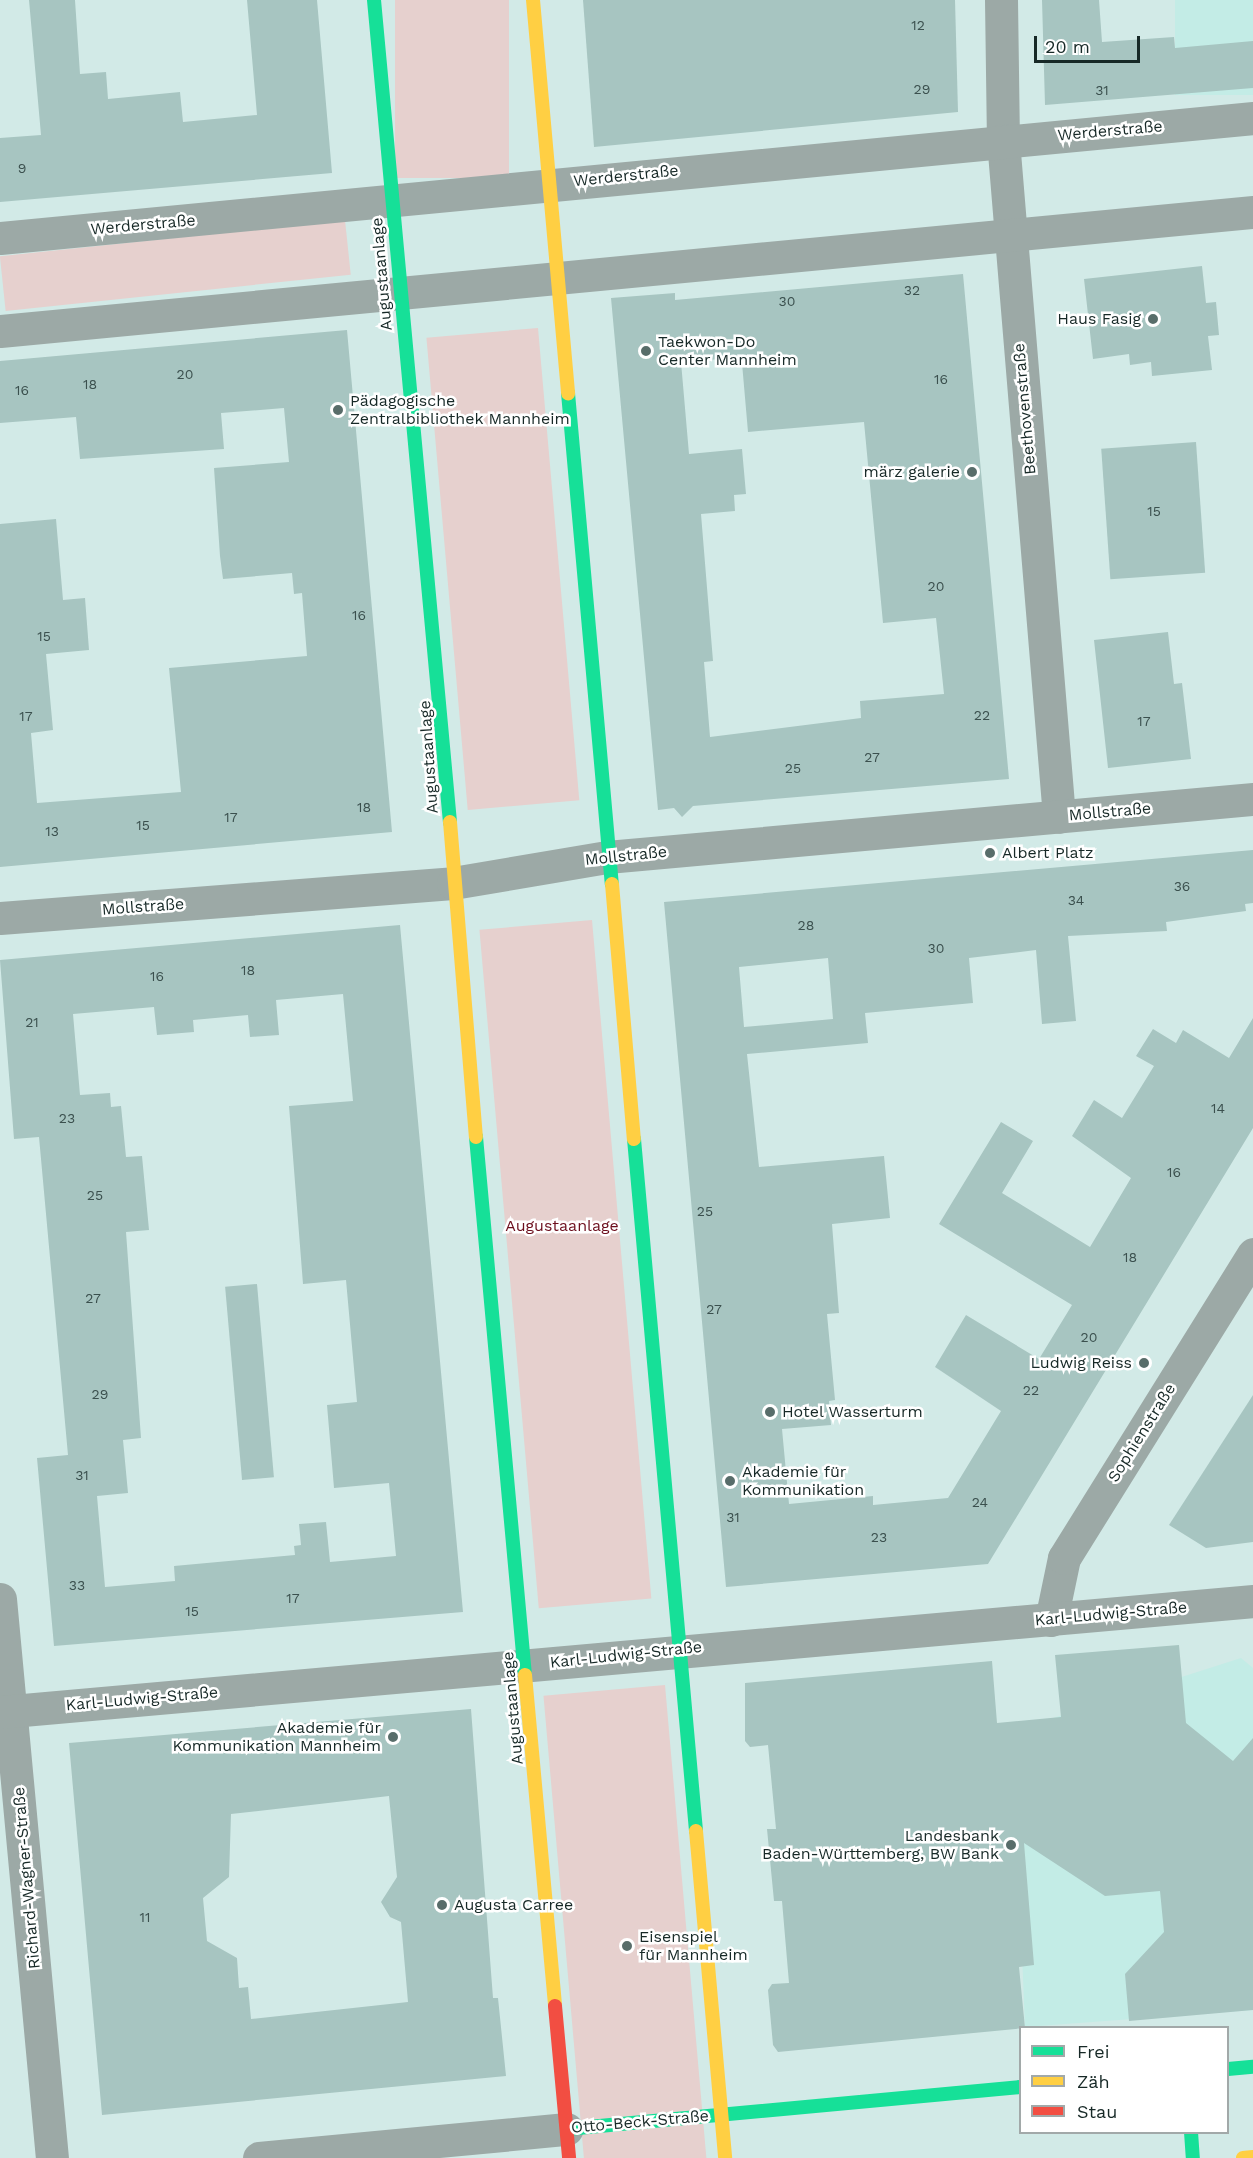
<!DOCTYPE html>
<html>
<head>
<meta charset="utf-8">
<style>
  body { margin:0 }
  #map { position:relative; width:1253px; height:2158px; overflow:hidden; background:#d2eae7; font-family:"Work Sans",sans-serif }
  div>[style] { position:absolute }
  .built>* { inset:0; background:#c3ece6; transform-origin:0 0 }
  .green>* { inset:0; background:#e6d0ce; transform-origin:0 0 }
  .building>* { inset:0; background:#a7c5c1; transform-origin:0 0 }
  .street>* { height:33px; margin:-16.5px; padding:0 16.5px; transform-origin:16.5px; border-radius:16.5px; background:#9ca9a6 }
  .fast>* { height:14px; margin:-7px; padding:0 7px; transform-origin:7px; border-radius:7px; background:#16e098 }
  .slow>* { height:14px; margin:-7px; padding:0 7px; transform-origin:7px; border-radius:7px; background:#ffcf43 }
  .jam>* { height:14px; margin:-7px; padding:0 7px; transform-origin:7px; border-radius:7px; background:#f24e42 }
  .dots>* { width:16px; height:16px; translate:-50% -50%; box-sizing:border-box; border:3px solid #fff; border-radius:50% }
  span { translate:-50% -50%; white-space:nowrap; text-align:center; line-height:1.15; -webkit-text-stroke:5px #fff; paint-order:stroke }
  .number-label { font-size:14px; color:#3b504e }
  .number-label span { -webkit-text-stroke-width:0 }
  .street-label { font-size:16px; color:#172927 }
  .poi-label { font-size:16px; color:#172927 }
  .right { translate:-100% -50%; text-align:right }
  .left { translate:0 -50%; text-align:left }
  .park-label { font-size:16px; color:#6c0e1d }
  .legend { position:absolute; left:1019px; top:2026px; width:210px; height:108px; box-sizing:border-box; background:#fff; border:2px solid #a2a9a9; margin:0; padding:8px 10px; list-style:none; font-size:18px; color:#172927 }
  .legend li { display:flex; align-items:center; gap:12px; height:30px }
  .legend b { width:30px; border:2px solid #a2a9a9 }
  .scale { position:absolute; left:1034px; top:36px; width:106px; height:27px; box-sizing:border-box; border:3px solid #172927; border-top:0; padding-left:8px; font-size:18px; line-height:21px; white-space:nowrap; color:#172927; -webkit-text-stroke:4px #fff; paint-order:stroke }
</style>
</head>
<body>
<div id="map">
  <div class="built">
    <div style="left:1175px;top:0;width:78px;height:95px"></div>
    <div style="clip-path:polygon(1241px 1658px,1253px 1668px,1253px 2010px,1025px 2027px,1013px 1731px)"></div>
  </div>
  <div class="green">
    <div style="left:395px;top:0;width:114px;height:178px"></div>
    <div style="left:345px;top:220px;width:55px;height:347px;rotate:84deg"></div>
    <div style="left:538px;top:328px;width:474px;height:112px;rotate:85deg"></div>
    <div style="left:592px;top:920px;width:681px;height:113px;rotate:85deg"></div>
    <div style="left:665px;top:1685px;width:475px;height:122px;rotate:85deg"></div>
  </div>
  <div class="building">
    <div style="clip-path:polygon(29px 0,75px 0,80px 74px,106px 72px,108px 99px,180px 92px,183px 122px,257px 115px,247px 0,317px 0,332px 173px,0 202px,0 138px,41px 135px)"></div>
    <div style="clip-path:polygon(583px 0,955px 0,958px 112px,594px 147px)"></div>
    <div style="clip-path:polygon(1042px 0,1099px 0,1102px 42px,1174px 37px,1175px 48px,1253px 41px,1253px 88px,1045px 105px)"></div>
    <div style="clip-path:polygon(1202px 266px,1206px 303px,1216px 302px,1219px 335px,1208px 336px,1212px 370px,1152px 376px,1151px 362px,1130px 365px,1129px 354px,1093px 359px,1084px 279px)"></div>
    <div style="clip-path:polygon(evenodd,963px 274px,1009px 779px,693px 806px,682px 817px,674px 808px,658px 810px,611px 298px,675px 293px,675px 300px,963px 274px,734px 358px,735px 364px,742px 363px,748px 432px,864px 422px,883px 623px,936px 618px,944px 694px,860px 701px,861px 718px,710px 737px,704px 662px,713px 661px,701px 514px,735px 511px,734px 495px,746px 494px,742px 449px,689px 454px,681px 362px,734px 358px)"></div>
    <div style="clip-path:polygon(347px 330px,392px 832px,0 867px,0 524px,56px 519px,63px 600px,85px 598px,89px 650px,46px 654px,53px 730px,31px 733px,37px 803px,181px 792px,169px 668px,307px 656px,302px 593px,294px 594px,292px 573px,223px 579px,220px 556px,214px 468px,289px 462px,284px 408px,221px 413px,224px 449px,80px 459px,76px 417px,0 423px,0 361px)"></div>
    <div style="left:1196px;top:442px;width:131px;height:95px;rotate:86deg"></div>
    <div style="clip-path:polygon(1168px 632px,1174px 684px,1182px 683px,1191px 759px,1108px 768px,1094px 640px)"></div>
    <div style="clip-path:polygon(evenodd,1253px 850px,1253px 903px,1245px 904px,1246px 911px,1166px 922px,1167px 931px,1068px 936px,1076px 1021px,1042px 1024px,1036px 950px,969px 958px,973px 1003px,865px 1013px,868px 1043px,747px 1054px,759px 1167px,884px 1156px,890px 1218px,832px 1224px,839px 1313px,827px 1314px,835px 1400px,829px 1401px,831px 1425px,782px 1429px,789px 1504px,873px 1496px,873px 1505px,948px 1498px,1001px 1411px,935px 1367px,966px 1315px,1039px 1359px,1072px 1305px,939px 1224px,1001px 1122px,1033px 1141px,1002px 1193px,1090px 1247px,1131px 1178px,1072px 1136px,1094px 1100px,1122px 1118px,1154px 1066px,1136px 1056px,1153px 1029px,1176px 1043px,1183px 1030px,1229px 1058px,1253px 1018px,1253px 1128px,988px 1564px,726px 1587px,664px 902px,1253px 850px,828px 958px,833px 1019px,744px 1027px,739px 967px,828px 958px)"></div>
    <div style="clip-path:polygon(evenodd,400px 925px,463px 1612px,54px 1646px,37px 1458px,68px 1455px,39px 1137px,14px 1139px,0 960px,400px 925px,343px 994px,353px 1101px,289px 1106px,303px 1284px,346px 1280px,357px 1402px,327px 1405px,334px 1488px,389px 1483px,396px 1556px,330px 1562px,326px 1522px,299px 1524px,301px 1545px,294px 1546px,295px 1555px,174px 1566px,175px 1581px,105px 1587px,97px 1496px,128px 1493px,123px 1440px,141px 1438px,126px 1232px,149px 1230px,142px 1156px,126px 1157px,121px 1106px,111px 1107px,110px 1093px,80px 1095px,73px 1014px,154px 1007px,157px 1035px,194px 1032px,193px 1020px,248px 1015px,250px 1037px,279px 1035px,276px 1000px,343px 994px)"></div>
    <div style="left:257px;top:1284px;width:194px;height:32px;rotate:85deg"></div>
    <div style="clip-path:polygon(1253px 1395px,1253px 1542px,1206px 1548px,1169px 1525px)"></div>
    <div style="clip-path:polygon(1179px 1645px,1186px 1723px,1233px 1761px,1253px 1738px,1253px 2010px,1129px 2021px,1125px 1974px,1164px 1932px,1160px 1891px,1105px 1896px,1024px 1843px,1034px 1965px,1019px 1967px,1025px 2028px,778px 2052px,773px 2045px,768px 1990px,772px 1984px,789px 1983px,782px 1901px,774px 1901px,767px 1829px,776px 1829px,768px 1745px,750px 1747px,745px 1741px,745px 1683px,992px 1661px,997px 1723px,1061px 1717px,1055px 1655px)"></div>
    <div style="clip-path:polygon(evenodd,471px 1709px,493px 1998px,498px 1998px,506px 2076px,102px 2115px,69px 1743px,471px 1709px,389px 1796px,397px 1877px,381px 1902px,390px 1917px,401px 1922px,408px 2002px,251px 2019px,248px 1987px,239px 1988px,237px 1958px,207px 1941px,203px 1898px,229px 1877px,231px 1814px,389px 1796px)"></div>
  </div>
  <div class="street">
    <div style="left:1001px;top:0;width:140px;rotate:89.2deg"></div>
    <div style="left:1003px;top:140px;width:679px;rotate:85.27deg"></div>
    <div style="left:0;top:238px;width:1259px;rotate:-5.47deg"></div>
    <div style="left:0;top:331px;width:1259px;rotate:-5.43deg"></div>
    <div style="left:0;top:918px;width:454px;rotate:-4.4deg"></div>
    <div style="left:453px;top:883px;width:156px;rotate:-9.6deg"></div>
    <div style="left:607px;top:857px;width:649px;rotate:-5.13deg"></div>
    <div style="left:0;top:1599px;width:561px;rotate:84.69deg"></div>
    <div style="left:1051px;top:1620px;width:63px;rotate:-78.2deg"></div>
    <div style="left:1064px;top:1558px;width:358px;rotate:-58.1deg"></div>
    <div style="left:0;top:1712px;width:1258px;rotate:-5.06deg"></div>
    <div style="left:259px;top:2158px;width:309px;rotate:-5.4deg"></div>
  </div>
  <div class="fast">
    <div style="left:374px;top:0;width:826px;rotate:84.72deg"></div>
    <div style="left:568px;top:393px;width:493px;rotate:84.9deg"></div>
    <div style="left:476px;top:1137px;width:540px;rotate:84.8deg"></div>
    <div style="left:634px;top:1139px;width:695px;rotate:84.88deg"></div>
    <div style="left:1228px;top:2069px;width:25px;rotate:-5deg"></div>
    <div style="left:567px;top:2129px;width:455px;rotate:-5.3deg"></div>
    <div style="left:1191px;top:2132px;width:26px;rotate:86deg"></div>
  </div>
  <div class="slow">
    <div style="left:533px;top:0;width:395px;rotate:84.9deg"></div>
    <div style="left:450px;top:822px;width:316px;rotate:85.3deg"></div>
    <div style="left:612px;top:884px;width:256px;rotate:85.1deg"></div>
    <div style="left:525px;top:1675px;width:332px;rotate:84.8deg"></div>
    <div style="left:696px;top:1831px;width:328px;rotate:84.9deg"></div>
    <div style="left:1243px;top:2158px;width:10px;rotate:-6deg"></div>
  </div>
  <div class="jam">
    <div style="left:555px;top:2006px;width:153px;rotate:84.7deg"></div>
  </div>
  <div class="dots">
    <div style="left:1153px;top:319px;background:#586d6a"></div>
    <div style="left:646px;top:351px;background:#586d6a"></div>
    <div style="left:338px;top:410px;background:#586d6a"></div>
    <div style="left:972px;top:472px;background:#586d6a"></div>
    <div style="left:990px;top:853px;background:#586d6a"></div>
    <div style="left:1144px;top:1363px;background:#586d6a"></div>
    <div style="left:770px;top:1412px;background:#586d6a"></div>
    <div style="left:730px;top:1481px;background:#586d6a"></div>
    <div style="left:393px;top:1737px;background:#586d6a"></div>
    <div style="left:1011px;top:1845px;background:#586d6a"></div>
    <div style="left:442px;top:1905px;background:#586d6a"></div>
    <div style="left:627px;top:1946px;background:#586d6a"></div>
  </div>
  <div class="number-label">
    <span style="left:918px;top:25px">12</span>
    <span style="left:922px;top:89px">29</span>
    <span style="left:1102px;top:90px">31</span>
    <span style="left:22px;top:168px">9</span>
    <span style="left:912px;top:290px">32</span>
    <span style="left:787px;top:301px">30</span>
    <span style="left:185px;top:374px">20</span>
    <span style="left:941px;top:379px">16</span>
    <span style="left:90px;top:384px">18</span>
    <span style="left:22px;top:390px">16</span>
    <span style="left:1154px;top:511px">15</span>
    <span style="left:936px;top:586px">20</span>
    <span style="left:359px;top:615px">16</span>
    <span style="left:44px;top:636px">15</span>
    <span style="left:982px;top:715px">22</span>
    <span style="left:26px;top:716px">17</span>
    <span style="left:1144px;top:721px">17</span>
    <span style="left:872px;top:757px">27</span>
    <span style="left:793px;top:768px">25</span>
    <span style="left:364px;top:807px">18</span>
    <span style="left:231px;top:817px">17</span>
    <span style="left:143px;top:825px">15</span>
    <span style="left:52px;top:831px">13</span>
    <span style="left:1182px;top:886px">36</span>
    <span style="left:1076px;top:900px">34</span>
    <span style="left:806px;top:925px">28</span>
    <span style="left:936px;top:948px">30</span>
    <span style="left:248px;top:970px">18</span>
    <span style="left:157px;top:976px">16</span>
    <span style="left:32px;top:1022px">21</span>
    <span style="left:1218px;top:1108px">14</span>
    <span style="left:67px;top:1118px">23</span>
    <span style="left:1174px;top:1172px">16</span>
    <span style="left:95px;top:1195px">25</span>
    <span style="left:705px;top:1211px">25</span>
    <span style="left:1130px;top:1257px">18</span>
    <span style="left:93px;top:1298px">27</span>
    <span style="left:714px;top:1309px">27</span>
    <span style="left:1089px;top:1337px">20</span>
    <span style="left:1031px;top:1390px">22</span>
    <span style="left:100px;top:1394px">29</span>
    <span style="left:82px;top:1475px">31</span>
    <span style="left:980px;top:1502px">24</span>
    <span style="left:733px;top:1517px">31</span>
    <span style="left:879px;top:1537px">23</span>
    <span style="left:77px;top:1585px">33</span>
    <span style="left:293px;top:1598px">17</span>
    <span style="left:192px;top:1611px">15</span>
    <span style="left:145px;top:1917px">11</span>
  </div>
  <div class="street-label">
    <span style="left:1110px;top:131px;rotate:-5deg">Werderstraße</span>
    <span style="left:626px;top:176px;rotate:-6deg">Werderstraße</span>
    <span style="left:143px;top:225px;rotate:-5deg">Werderstraße</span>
    <span style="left:382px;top:274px;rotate:-95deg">Augustaanlage</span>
    <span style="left:1025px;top:409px;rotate:-95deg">Beethovenstraße</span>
    <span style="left:429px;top:757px;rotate:-94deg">Augustaanlage</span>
    <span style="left:1110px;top:812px;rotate:-5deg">Mollstraße</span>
    <span style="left:626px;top:856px;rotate:-6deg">Mollstraße</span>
    <span style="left:143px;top:907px;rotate:-4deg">Mollstraße</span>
    <span style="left:1142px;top:1433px;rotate:-58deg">Sophienstraße</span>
    <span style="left:1111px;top:1614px;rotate:-5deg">Karl-Ludwig-Straße</span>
    <span style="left:626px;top:1655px;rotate:-6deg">Karl-Ludwig-Straße</span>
    <span style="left:142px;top:1699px;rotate:-5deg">Karl-Ludwig-Straße</span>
    <span style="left:513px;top:1708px;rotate:-95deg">Augustaanlage</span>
    <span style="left:27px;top:1878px;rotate:-95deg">Richard-Wagner-Straße</span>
    <span style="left:640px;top:2122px;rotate:-5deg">Otto-Beck-Straße</span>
  </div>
  <div class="poi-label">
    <span class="right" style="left:1141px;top:319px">Haus Fasig</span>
    <span class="left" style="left:658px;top:351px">Taekwon-Do<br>Center Mannheim</span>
    <span class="left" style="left:350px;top:410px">Pädagogische<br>Zentralbibliothek Mannheim</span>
    <span class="right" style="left:960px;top:472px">märz galerie</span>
    <span class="left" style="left:1002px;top:853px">Albert Platz</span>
    <span class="right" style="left:1132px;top:1363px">Ludwig Reiss</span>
    <span class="left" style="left:782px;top:1412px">Hotel Wasserturm</span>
    <span class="left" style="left:742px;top:1481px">Akademie für<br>Kommunikation</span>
    <span class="right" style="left:381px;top:1737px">Akademie für<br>Kommunikation Mannheim</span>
    <span class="right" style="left:999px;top:1845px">Landesbank<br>Baden-Württemberg, BW Bank</span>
    <span class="left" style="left:454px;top:1905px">Augusta Carree</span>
    <span class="left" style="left:639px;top:1946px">Eisenspiel<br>für Mannheim</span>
  </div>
  <div class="park-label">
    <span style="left:562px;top:1226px">Augustaanlage</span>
  </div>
  <ul class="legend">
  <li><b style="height:8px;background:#16e098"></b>Frei</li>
  <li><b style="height:8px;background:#ffcf43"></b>Zäh</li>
  <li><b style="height:8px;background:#f24e42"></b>Stau</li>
  </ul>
  <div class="scale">20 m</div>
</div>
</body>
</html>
